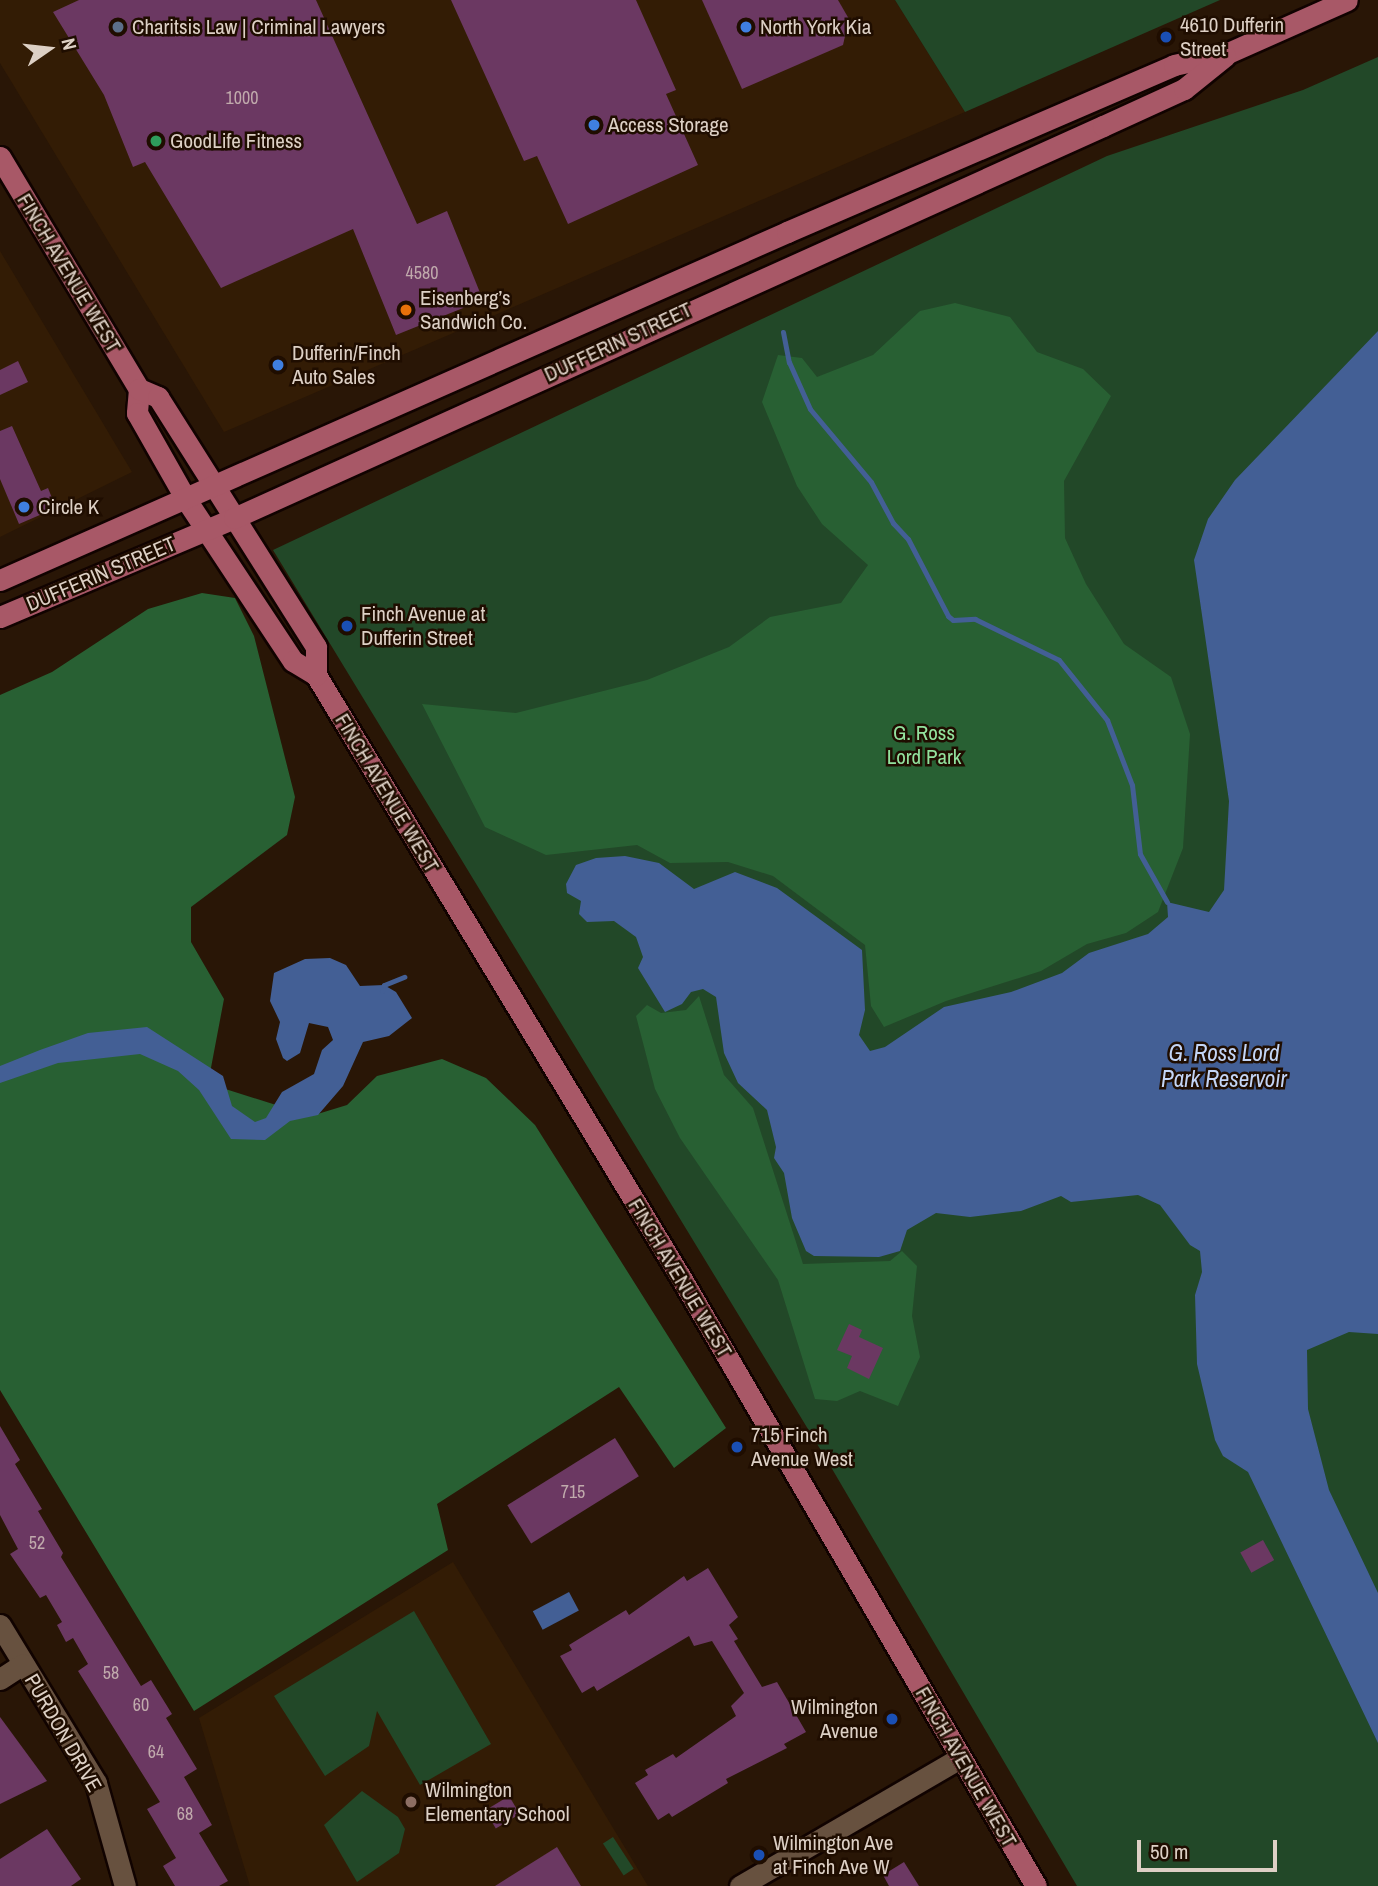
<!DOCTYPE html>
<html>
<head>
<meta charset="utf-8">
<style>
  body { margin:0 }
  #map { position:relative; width:1378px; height:1886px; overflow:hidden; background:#291606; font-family:"Archivo Narrow",sans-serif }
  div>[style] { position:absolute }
  .built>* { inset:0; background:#331c05 }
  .green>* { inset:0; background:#224828; transform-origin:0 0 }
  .forest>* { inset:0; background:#286033 }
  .water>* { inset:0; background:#435f95; transform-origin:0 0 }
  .stream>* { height:5px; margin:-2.5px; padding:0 2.5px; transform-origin:2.5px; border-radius:2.5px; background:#435f95 }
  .building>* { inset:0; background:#6b3862; transform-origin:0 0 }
  .roads { filter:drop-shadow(2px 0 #110300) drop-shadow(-2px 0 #110300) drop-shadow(0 2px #110300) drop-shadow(0 -2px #110300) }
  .minor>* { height:21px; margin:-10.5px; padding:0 10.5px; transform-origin:10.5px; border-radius:10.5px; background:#67513f }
  .major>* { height:21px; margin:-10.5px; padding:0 10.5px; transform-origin:10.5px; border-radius:10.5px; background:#a85867 }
  .dots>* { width:19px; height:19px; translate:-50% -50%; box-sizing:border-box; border:4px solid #1f0d00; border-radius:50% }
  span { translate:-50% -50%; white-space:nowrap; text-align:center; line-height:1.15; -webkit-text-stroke:5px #1f0d00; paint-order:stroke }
  .number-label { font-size:18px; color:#c0aaac }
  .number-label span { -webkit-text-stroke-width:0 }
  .poi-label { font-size:21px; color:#ddd0c5 }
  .left { translate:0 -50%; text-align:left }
  .right { translate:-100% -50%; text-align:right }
  .street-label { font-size:21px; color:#ddd0c5 }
  .park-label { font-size:21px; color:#93e39e }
  .water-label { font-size:23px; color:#c3d5f6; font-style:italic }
  .north { position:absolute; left:14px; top:14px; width:70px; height:70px; -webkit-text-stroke:5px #1f0d00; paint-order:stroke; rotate:76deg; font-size:19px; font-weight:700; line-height:28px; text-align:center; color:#ddd0c5 }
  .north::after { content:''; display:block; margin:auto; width:24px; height:32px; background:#ddd0c5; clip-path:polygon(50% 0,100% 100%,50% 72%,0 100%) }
  .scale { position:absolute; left:1137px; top:1840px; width:140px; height:32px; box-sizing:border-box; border:4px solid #ddd0c5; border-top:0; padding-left:9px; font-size:21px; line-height:24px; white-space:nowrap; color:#ddd0c5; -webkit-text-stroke:5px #1f0d00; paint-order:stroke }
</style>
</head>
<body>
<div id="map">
  <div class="built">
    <div style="clip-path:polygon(0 0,895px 0,965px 112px,224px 432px,0 63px)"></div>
    <div style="clip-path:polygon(0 251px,132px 472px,0 537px)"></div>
    <div style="clip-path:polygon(453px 1562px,648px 1886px,250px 1886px,199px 1718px)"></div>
  </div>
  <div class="green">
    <div style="clip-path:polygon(895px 0,1220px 0,965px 112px)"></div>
    <div style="clip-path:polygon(1378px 57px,1378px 1886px,1077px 1886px,828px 1462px,273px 550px,1107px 156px,1303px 90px)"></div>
    <div style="clip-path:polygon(414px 1611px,491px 1744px,420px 1785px,377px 1711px,369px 1746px,325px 1776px,274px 1696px)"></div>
    <div style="clip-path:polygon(362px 1791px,398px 1817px,405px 1829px,399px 1853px,357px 1882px,324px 1825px)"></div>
    <div style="left:613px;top:1837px;width:38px;height:12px;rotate:57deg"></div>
  </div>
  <div class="forest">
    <div style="clip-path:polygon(955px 303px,1010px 317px,1037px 352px,1083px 369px,1111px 396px,1064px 481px,1065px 538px,1086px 584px,1124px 644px,1171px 677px,1190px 734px,1183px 848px,1158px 912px,1126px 933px,1087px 944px,1041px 971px,946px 1001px,884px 1027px,871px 1006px,865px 945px,773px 876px,728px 862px,670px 863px,637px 845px,546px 855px,485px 827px,422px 704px,516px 713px,647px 680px,729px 647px,770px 617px,841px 603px,868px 565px,822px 524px,797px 486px,762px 402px,778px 355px,802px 358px,817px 377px,873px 355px,920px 311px)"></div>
    <div style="clip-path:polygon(202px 593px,235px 598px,254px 636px,295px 797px,287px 835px,191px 907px,191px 942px,224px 999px,210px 1073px,216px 1086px,311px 1116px,347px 1105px,377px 1076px,442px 1059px,486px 1078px,535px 1125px,726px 1428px,674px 1468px,619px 1387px,437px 1504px,448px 1550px,194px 1711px,0 1390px,0 695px,52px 672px,148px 609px)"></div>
    <div style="clip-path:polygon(699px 996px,724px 1075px,753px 1108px,803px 1264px,890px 1261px,902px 1251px,917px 1266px,912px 1316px,920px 1357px,898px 1406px,860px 1391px,837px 1401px,815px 1399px,778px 1280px,680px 1138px,655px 1089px,636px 1016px,647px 1005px,661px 1013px,686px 1010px)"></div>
  </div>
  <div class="water">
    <div style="clip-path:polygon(1378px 331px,1378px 1334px,1349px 1332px,1307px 1350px,1308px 1409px,1329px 1490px,1378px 1593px,1378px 1743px,1248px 1472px,1223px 1456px,1215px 1440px,1197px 1364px,1195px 1295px,1202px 1272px,1200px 1251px,1190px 1245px,1160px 1205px,1138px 1195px,1071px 1202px,1061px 1196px,1021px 1211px,970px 1217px,936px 1213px,907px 1230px,900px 1251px,879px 1257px,814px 1256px,806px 1251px,792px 1218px,784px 1173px,774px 1158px,776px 1147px,767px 1110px,738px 1083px,724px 1053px,716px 997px,703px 989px,691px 992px,682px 1004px,665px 1012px,638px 968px,643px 957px,636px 937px,614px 921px,587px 922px,579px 914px,581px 901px,567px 893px,566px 884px,576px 865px,596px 858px,625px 856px,659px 863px,694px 889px,735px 872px,777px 888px,862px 950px,865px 1010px,859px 1035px,870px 1051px,885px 1047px,944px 1007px,1011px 992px,1062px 973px,1089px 953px,1148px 934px,1168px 917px,1167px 902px,1209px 912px,1224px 890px,1229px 801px,1194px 560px,1208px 519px,1235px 480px)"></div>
    <div style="clip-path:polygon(330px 958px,346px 965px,360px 986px,384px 985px,396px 992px,412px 1018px,389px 1036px,363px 1042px,343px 1086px,318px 1115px,290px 1121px,265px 1140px,231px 1139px,199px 1090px,178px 1071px,140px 1054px,58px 1063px,0 1083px,0 1066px,40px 1050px,88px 1033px,147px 1027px,223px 1076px,232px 1106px,255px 1122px,266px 1118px,282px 1092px,314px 1074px,322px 1050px,333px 1040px,328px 1027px,309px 1023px,300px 1053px,287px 1061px,283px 1058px,276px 1039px,280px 1022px,270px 1001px,274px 973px,305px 959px)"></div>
    <div style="left:569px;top:1592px;width:21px;height:41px;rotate:62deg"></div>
  </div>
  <div class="stream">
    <div style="left:783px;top:332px;width:31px;rotate:79deg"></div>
    <div style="left:789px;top:362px;width:51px;rotate:65.9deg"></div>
    <div style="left:810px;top:409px;width:95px;rotate:50.1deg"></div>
    <div style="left:871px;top:482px;width:47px;rotate:61.8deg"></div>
    <div style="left:893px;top:523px;width:22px;rotate:47deg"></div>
    <div style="left:908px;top:539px;width:87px;rotate:62.5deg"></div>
    <div style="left:948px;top:616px;width:6px;rotate:39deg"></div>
    <div style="left:953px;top:620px;width:22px;rotate:-3deg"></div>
    <div style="left:975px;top:619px;width:93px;rotate:26deg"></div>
    <div style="left:1059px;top:660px;width:77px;rotate:51.3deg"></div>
    <div style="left:1107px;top:720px;width:70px;rotate:69deg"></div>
    <div style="left:1132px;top:785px;width:69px;rotate:83.4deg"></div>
    <div style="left:1140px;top:854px;width:55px;rotate:60.6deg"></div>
    <div style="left:382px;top:991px;width:6px;rotate:-72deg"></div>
    <div style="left:384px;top:985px;width:22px;rotate:-22deg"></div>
  </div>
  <div class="building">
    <div style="clip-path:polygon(79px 0,316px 0,417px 224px,447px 211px,483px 300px,396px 335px,353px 229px,221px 288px,145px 162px,133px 167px,104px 95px,53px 12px)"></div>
    <div style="clip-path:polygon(451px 0,636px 0,676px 90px,666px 94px,698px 165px,568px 224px,537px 156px,524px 161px)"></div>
    <div style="clip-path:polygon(702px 0,838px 0,849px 19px,843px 45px,742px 89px)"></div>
    <div style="clip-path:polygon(18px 361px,28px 382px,0 395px,0 370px)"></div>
    <div style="clip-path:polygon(12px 426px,41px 491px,48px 488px,56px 508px,19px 524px,0 479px,0 431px)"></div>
    <div style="clip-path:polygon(849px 1324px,862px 1330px,859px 1337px,883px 1348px,869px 1379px,847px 1368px,852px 1356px,837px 1350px)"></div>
    <div style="clip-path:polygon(0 1426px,20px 1460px,15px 1464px,42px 1509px,38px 1511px,63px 1553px,61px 1557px,141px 1686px,151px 1680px,172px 1714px,166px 1718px,197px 1769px,184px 1777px,212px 1825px,199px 1833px,228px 1881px,219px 1886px,175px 1886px,163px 1866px,176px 1858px,147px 1809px,160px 1802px,78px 1671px,88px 1664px,73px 1638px,66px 1642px,57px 1625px,62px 1622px,46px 1595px,40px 1598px,10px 1554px,18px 1549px,0 1515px)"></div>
    <div style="left:615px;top:1438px;width:45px;height:127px;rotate:58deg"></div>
    <div style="left:1263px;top:1540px;width:23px;height:26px;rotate:61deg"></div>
    <div style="clip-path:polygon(708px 1568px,738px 1617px,729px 1625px,738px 1639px,734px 1641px,762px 1687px,777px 1682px,806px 1732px,784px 1744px,787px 1748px,726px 1779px,728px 1783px,672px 1817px,669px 1813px,658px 1820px,635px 1783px,648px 1775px,645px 1770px,673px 1754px,676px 1758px,736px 1716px,731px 1706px,744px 1693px,712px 1641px,694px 1646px,689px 1636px,597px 1691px,594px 1686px,582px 1693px,560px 1656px,572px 1650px,569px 1645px,626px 1610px,629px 1615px,684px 1576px,687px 1581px)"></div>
    <div style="clip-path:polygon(0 1717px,47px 1781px,0 1804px)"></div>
    <div style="left:509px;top:1796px;width:21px;height:28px;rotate:59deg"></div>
    <div style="clip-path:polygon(47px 1829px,81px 1879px,71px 1886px,0 1886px,0 1859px)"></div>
    <div style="clip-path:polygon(557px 1847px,581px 1886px,495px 1886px)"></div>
    <div style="clip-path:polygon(904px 1862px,919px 1886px,889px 1886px,883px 1875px)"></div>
  </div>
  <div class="roads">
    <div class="minor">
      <div style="left:0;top:1625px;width:185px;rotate:58.7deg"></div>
      <div style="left:96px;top:1783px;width:107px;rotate:74.3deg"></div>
      <div style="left:0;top:1679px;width:27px;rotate:-33deg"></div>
      <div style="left:740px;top:1886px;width:255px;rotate:-30.2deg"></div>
    </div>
    <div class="major">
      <div style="left:0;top:157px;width:270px;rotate:59.1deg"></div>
      <div style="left:139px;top:389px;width:24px;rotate:95deg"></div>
      <div style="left:137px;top:413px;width:101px;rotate:60.4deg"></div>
      <div style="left:187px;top:501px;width:192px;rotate:56.5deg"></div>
      <div style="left:293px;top:661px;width:27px;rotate:31deg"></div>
      <div style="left:316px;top:675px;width:708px;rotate:58.8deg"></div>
      <div style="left:683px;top:1281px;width:700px;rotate:59.74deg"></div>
      <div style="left:139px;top:389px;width:21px;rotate:23deg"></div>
      <div style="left:158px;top:397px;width:296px;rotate:57.7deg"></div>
      <div style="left:316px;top:647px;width:28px;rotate:90deg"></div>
      <div style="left:0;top:580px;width:861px;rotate:-23.85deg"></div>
      <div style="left:787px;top:232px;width:421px;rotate:-23.3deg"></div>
      <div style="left:1174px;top:65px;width:55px;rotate:-12.5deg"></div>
      <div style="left:1228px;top:53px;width:130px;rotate:-24deg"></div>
      <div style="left:0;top:617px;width:254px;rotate:-22.9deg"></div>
      <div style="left:234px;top:518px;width:953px;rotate:-24.28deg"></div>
      <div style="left:1103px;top:126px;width:89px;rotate:-24.6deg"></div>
      <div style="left:1184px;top:89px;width:53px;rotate:-38.8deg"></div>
    </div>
  </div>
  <div class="dots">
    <div style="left:118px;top:27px;background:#5c6f8a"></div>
    <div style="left:746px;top:27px;background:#3f7fe0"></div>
    <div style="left:1166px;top:37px;background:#1a4fb4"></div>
    <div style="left:594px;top:125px;background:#3f7fe0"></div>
    <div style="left:156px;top:141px;background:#2e9e5b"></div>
    <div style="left:406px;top:310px;background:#e8710a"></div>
    <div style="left:278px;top:365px;background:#3f7fe0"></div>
    <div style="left:24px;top:507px;background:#3f7fe0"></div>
    <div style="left:347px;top:626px;background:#1a4fb4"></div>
    <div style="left:737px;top:1447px;background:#1a4fb4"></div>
    <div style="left:892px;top:1719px;background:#1a4fb4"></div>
    <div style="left:411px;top:1802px;background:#8d6e63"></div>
    <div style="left:759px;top:1855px;background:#1a4fb4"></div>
  </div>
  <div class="number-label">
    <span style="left:242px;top:98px">1000</span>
    <span style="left:422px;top:273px">4580</span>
    <span style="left:573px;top:1492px">715</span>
    <span style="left:37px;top:1543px">52</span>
    <span style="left:111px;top:1673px">58</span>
    <span style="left:141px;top:1705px">60</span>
    <span style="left:156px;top:1752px">64</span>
    <span style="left:185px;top:1814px">68</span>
  </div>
  <div class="poi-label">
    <span class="left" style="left:1180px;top:37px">4610 Dufferin<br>Street</span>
    <span class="left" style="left:132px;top:27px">Charitsis Law | Criminal Lawyers</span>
    <span class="left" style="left:760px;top:27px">North York Kia</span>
    <span class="left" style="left:608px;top:125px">Access Storage</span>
    <span class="left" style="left:170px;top:141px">GoodLife Fitness</span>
    <span class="left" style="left:420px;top:310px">Eisenberg’s<br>Sandwich Co.</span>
    <span class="left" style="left:292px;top:365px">Dufferin/Finch<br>Auto Sales</span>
    <span class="left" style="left:38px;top:507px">Circle K</span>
    <span class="left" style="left:361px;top:626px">Finch Avenue at<br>Dufferin Street</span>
    <span class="left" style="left:751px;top:1447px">715 Finch<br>Avenue West</span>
    <span class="right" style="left:878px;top:1719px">Wilmington<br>Avenue</span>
    <span class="left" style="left:425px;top:1802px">Wilmington<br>Elementary School</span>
    <span class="left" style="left:773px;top:1855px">Wilmington Ave<br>at Finch Ave W</span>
  </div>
  <div class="street-label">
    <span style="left:69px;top:273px;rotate:59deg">FINCH AVENUE WEST</span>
    <span style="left:618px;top:342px;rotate:-25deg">DUFFERIN STREET</span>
    <span style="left:101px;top:574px;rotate:-23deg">DUFFERIN STREET</span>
    <span style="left:387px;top:793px;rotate:59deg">FINCH AVENUE WEST</span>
    <span style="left:680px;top:1278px;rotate:59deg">FINCH AVENUE WEST</span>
    <span style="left:63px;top:1733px;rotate:60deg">PURDON DRIVE</span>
    <span style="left:966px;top:1767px;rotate:60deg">FINCH AVENUE WEST</span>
  </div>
  <div class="park-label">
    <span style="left:924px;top:745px">G. Ross<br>Lord Park</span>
  </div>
  <div class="water-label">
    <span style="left:1224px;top:1066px">G. Ross Lord<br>Park Reservoir</span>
  </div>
  <div class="north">N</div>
  <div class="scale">50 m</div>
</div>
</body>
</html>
